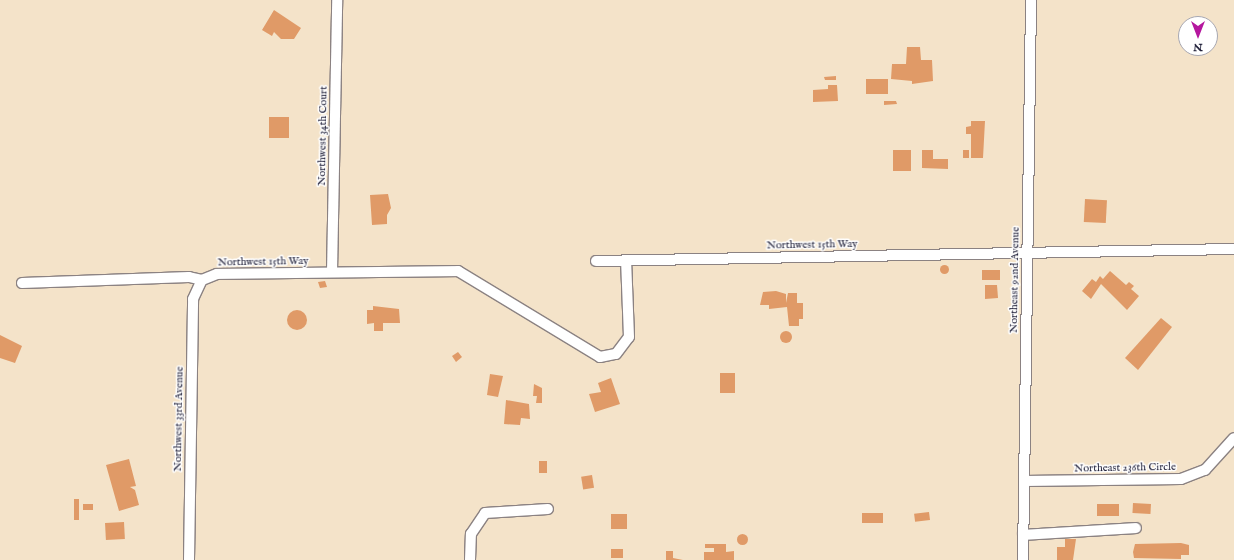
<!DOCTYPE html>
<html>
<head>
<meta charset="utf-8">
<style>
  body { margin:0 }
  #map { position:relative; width:1234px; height:560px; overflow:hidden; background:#f4e3c9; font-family:"IM FELL English",serif }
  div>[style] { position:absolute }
  .building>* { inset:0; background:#e09a67; transform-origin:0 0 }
  .round { border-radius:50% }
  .roads { filter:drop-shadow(1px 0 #8b8282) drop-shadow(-1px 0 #8b8282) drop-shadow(0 1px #8b8282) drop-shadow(0 -1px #8b8282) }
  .minor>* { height:10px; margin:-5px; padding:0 5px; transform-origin:5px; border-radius:5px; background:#fff }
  span { translate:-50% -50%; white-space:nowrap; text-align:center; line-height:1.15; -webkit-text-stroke:3px #fff; paint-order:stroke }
  .street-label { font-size:11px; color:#22223b }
  .north { position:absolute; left:1178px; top:16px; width:40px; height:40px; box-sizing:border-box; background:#fff; border:1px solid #a7a7b1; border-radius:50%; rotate:180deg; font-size:11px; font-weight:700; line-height:16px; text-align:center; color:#22223b }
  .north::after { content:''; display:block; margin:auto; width:14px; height:18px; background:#b5179e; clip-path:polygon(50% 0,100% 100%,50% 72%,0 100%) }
</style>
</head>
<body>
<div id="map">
  <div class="building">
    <div style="clip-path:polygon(274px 10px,301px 28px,294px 39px,281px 39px,274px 32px,272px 36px,262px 30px)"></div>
    <div style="clip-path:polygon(907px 47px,920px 47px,921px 60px,932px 60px,933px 81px,912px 84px,912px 81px,891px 79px,892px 64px,906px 64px)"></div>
    <div style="clip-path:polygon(836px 76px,836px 80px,825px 80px,824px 77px)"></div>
    <div style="left:866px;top:79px;width:22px;height:15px"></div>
    <div style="clip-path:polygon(828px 85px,837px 85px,838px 101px,813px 102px,813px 90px,828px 89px)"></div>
    <div style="clip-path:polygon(884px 101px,896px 101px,897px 104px,884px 105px)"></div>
    <div style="left:269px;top:117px;width:20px;height:21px"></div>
    <div style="clip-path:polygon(971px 121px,985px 121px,983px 158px,971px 158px,971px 134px,966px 134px,966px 127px,971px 126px)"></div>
    <div style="left:893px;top:150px;width:18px;height:21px"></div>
    <div style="clip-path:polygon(922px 150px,933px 150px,933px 159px,948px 159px,948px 169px,922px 168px)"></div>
    <div style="left:963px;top:150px;width:6px;height:8px"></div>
    <div style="clip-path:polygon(388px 194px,391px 208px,387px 215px,387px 224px,372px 225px,370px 195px)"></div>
    <div style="left:1085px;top:199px;width:22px;height:23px;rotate:3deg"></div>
    <div class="round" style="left:939.5px;top:264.5px;width:9px;height:9px"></div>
    <div style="left:982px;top:270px;width:18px;height:10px"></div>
    <div style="clip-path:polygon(1110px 271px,1126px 285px,1129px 282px,1134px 286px,1131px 289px,1139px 296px,1127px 310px,1101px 284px,1091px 299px,1082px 291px,1092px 279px,1096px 282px,1100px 276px,1103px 279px)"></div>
    <div style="clip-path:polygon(325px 281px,327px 287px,320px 288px,318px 282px)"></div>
    <div style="clip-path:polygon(985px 285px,997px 285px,998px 298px,985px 299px)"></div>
    <div style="clip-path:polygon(776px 291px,786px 294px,786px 303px,788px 293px,797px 293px,797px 303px,803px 303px,803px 319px,799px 319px,799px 326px,789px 326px,787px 307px,769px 309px,769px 305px,760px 305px,763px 292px)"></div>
    <div style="clip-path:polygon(373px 306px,399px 309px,400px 323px,383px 323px,383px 331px,374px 331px,374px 323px,367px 324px,367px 310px,373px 310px)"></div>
    <div class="round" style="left:287px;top:310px;width:20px;height:20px"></div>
    <div style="clip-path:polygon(1161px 318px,1172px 327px,1138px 370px,1125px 358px)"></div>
    <div class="round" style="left:780px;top:331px;width:12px;height:12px"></div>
    <div style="clip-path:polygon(0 335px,22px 346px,15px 363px,0 358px)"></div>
    <div style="clip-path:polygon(458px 352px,462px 357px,456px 362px,452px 356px)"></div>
    <div style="left:735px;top:373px;width:20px;height:15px;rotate:90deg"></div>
    <div style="clip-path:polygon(490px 374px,503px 376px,498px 397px,487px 395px)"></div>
    <div style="clip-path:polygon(611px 378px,620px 404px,595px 412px,589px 394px,601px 392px,598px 383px)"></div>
    <div style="clip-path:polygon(534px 384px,542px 388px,542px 403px,536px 403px,537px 396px,533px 396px)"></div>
    <div style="clip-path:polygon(506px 400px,529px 404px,530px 419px,521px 418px,520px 425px,504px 424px)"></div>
    <div style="clip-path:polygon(129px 459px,136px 486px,130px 487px,135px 490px,139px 505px,119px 511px,106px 465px)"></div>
    <div style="left:539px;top:461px;width:8px;height:12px"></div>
    <div style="left:592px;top:475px;width:13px;height:11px;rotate:81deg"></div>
    <div style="left:74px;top:499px;width:5px;height:21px"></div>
    <div style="left:1133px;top:503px;width:18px;height:10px;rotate:3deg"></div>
    <div style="left:83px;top:504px;width:10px;height:6px"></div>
    <div style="left:1097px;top:504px;width:22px;height:12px"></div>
    <div style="left:929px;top:512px;width:8px;height:15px;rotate:83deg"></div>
    <div style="left:862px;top:513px;width:21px;height:10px"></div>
    <div style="left:627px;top:514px;width:15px;height:16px;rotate:90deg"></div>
    <div style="left:124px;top:522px;width:17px;height:19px;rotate:87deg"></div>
    <div class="round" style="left:736.5px;top:533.5px;width:11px;height:11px"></div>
    <div style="clip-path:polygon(1065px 539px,1076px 539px,1073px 560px,1057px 560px,1057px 547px,1065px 547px)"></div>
    <div style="clip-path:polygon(1181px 543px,1189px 545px,1189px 555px,1181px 555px,1181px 559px,1134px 558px,1133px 552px,1135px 544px)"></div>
    <div style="clip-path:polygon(705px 544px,726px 544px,726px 552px,734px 551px,734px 560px,704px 560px,704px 552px,714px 552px,714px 548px,705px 548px)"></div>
    <div style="left:611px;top:549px;width:12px;height:9px"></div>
    <div style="clip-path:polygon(666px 551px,673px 551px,673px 558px,683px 560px,666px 560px)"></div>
  </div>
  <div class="roads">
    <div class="minor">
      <div style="left:596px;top:261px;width:638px;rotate:-1.08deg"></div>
      <div style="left:332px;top:272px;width:272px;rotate:-88.9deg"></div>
      <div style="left:22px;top:283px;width:167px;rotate:-2.1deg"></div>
      <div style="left:189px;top:277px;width:13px;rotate:13deg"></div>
      <div style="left:1024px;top:481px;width:157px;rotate:-0.7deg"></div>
      <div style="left:1181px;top:479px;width:26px;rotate:-21deg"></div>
      <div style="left:1205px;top:470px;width:43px;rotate:-47.8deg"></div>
      <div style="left:1023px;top:535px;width:113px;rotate:-3.5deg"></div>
      <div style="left:189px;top:560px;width:261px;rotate:-89.1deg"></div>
      <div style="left:193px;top:299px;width:21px;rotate:-65deg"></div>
      <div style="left:202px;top:280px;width:16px;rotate:-22deg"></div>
      <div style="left:217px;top:274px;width:241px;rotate:-0.7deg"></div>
      <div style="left:458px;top:271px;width:166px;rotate:31.2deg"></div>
      <div style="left:600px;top:357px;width:16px;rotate:-11deg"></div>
      <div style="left:616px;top:354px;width:21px;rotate:-53deg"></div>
      <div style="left:629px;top:337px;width:77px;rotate:-92.2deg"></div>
      <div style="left:470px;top:560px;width:26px;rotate:-88deg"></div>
      <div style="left:471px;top:534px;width:25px;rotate:-56deg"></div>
      <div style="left:485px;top:513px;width:63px;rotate:-3.6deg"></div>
      <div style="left:1023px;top:560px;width:560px;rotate:-89.18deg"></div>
    </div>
  </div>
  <div class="street-label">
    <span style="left:323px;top:136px;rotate:-89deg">Northwest 34th Court</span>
    <span style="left:812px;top:245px;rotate:-1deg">Northwest 15th Way</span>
    <span style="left:263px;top:262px;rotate:-1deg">Northwest 15th Way</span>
    <span style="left:1015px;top:280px;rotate:-89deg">Northeast 92nd Avenue</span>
    <span style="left:179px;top:419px;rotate:-89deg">Northwest 33rd Avenue</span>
    <span style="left:1125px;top:468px;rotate:-1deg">Northeast 236th Circle</span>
  </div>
  <div class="north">N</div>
</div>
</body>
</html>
